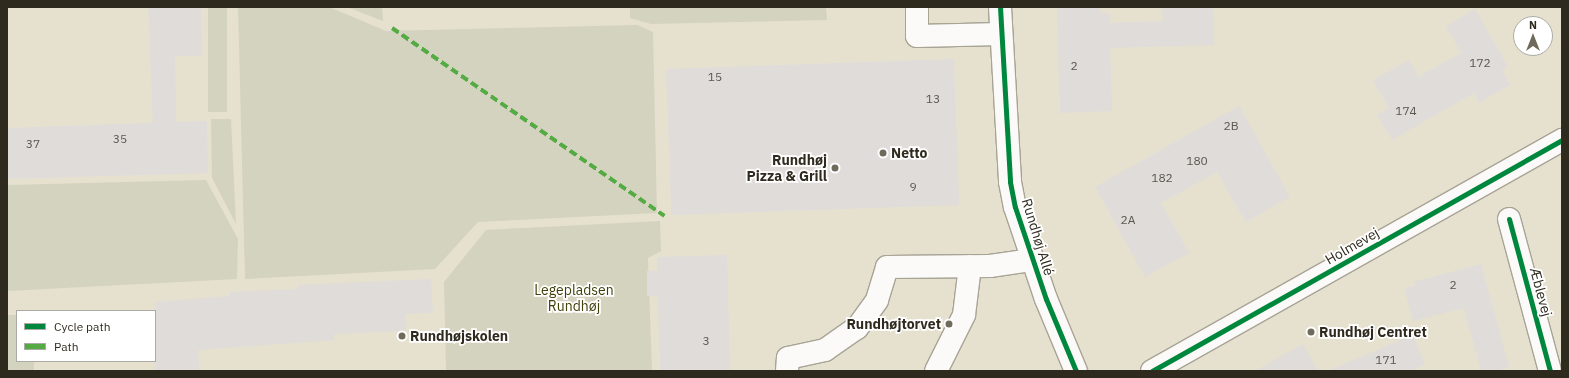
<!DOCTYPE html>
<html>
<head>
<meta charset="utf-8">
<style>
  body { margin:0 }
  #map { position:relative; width:1569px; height:378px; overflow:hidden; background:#e6e1cf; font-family:"IBM Plex Sans",sans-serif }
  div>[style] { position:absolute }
  .green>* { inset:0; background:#d4d3c0; transform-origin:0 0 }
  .building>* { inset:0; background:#dfdcda; transform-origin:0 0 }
  .roads { filter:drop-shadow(1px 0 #a7a395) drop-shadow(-1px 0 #a7a395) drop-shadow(0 1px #a7a395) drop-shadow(0 -1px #a7a395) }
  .minor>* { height:22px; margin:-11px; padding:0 11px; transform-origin:11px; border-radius:11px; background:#fbfaf8 }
  .quiet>* { height:4px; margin-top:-2px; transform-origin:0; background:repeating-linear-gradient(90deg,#54ab43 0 8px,transparent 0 12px) }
  .cycleway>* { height:5px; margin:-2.5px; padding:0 2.5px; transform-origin:2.5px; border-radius:2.5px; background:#00873e }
  .dots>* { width:11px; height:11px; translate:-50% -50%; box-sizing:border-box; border:2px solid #fff; border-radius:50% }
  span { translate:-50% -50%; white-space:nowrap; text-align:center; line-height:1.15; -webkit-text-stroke:3.5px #fff; paint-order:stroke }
  .number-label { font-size:12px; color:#5a574d }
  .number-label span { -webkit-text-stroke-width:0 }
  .poi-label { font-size:14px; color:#2e2b1e; font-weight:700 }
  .left { translate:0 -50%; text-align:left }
  .right { translate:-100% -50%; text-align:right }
  .street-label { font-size:14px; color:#2e2b1e }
  .park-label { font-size:14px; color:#3f4109 }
  .frame { position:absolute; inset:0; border:8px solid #2e2b1e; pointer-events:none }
  .legend { position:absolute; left:16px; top:310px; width:140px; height:52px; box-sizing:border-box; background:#fff; border:1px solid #abaaa5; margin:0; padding:5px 7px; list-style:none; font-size:12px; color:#2e2b1e }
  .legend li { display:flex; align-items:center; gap:8px; height:20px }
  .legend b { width:20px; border:1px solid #abaaa5 }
  .north { position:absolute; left:1513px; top:16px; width:40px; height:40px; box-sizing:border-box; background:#fff; border:1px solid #abaaa5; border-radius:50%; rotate:0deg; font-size:11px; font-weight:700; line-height:16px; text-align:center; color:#2e2b1e }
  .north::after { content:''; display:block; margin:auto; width:14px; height:18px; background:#6e6b5c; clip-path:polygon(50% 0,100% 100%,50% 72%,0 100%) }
</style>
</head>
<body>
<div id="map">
  <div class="green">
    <div style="left:208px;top:7px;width:19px;height:105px"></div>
    <div style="clip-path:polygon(238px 7px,329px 7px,386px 31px,637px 25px,653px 32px,657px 213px,478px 222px,435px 269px,245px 279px)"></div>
    <div style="clip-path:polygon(347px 7px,382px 7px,383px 21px)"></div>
    <div style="clip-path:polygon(630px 7px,826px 7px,827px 20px,651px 24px,630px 18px)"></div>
    <div style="clip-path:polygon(211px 119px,231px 119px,236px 224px,212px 178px)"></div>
    <div style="clip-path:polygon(206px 180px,238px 239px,237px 279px,7px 291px,7px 185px)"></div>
    <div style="clip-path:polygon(660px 221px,661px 251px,648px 258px,652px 371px,446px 371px,444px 282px,486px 230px)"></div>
    <div style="clip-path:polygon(7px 315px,17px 315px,17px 361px,34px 361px,34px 371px,7px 371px)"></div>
  </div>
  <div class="building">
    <div style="clip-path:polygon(148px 7px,201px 7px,202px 56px,175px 56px,176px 122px,207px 121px,208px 173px,7px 179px,7px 128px,153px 123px)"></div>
    <div style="clip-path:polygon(1057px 7px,1100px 7px,1100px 13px,1109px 13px,1109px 23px,1163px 21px,1162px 7px,1213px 7px,1214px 45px,1110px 48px,1112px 111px,1060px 113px)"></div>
    <div style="clip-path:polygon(1475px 9px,1508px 67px,1502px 70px,1510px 85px,1479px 103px,1474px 93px,1392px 140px,1377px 115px,1389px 108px,1373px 80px,1409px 60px,1418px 77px,1461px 53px,1446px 26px)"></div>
    <div style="left:954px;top:59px;width:146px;height:288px;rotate:88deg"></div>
    <div style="clip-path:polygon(1239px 106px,1290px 197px,1246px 222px,1217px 172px,1161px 203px,1189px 253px,1145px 277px,1095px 187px)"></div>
    <div style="clip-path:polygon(727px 255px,730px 371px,660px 371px,658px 296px,647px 296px,647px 271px,657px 271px,657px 257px)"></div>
    <div style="clip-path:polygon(1481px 264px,1509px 367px,1494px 371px,1481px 371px,1464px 308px,1413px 321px,1404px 288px,1415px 286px,1414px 282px)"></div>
    <div style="clip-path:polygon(431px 279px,433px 313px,405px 314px,406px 331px,334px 334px,334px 340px,198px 350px,199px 371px,155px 371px,155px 302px,230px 296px,230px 292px,298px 289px,298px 285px)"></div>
    <div style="clip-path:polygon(1413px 335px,1425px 365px,1409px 371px,1327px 371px)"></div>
    <div style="clip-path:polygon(1303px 344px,1318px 371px,1255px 371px)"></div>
  </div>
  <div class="roads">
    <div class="minor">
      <div style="left:917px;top:7px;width:29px;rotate:90deg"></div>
      <div style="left:917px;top:36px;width:84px;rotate:-1.4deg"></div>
      <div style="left:1000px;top:7px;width:175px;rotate:86.7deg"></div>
      <div style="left:1010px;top:182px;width:25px;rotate:79deg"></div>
      <div style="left:1015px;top:207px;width:97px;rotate:71.4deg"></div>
      <div style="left:1046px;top:299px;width:78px;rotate:67.4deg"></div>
      <div style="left:1509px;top:219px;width:157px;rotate:74.9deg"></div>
      <div style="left:787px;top:371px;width:13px;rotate:-86deg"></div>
      <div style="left:788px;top:358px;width:38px;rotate:-12deg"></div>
      <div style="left:825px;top:350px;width:39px;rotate:-35deg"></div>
      <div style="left:857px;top:328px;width:34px;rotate:-54deg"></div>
      <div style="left:877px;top:300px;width:34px;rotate:-73deg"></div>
      <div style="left:887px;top:267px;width:103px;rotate:-0.6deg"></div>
      <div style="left:990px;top:266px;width:41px;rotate:-8.3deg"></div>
      <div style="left:936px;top:371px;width:63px;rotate:-63.4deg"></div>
      <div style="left:964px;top:315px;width:49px;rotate:-83deg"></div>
      <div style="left:1152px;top:371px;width:471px;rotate:-29.4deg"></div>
    </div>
  </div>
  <div class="quiet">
    <div style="left:392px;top:28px;width:331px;rotate:34.6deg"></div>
  </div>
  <div class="cycleway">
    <div style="left:1000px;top:7px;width:175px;rotate:86.7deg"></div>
    <div style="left:1010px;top:182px;width:25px;rotate:79deg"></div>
    <div style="left:1015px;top:207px;width:97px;rotate:71.4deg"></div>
    <div style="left:1046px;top:299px;width:78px;rotate:67.4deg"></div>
    <div style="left:1509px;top:219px;width:157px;rotate:74.9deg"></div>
    <div style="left:1152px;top:371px;width:471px;rotate:-29.4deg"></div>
  </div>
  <div class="dots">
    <div style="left:883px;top:153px;background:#6e6b5c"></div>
    <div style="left:835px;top:168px;background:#6e6b5c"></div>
    <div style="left:949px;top:324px;background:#6e6b5c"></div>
    <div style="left:1311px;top:332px;background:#6e6b5c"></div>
    <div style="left:402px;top:336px;background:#6e6b5c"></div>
  </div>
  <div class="number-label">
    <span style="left:1480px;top:63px">172</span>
    <span style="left:1074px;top:66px">2</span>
    <span style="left:715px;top:77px">15</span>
    <span style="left:933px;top:99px">13</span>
    <span style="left:1406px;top:111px">174</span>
    <span style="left:1231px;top:126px">2B</span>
    <span style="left:120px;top:139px">35</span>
    <span style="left:33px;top:144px">37</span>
    <span style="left:1197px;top:161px">180</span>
    <span style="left:1162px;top:178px">182</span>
    <span style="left:913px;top:187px">9</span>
    <span style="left:1128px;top:220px">2A</span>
    <span style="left:1453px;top:285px">2</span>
    <span style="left:706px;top:341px">3</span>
    <span style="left:1386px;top:360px">171</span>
  </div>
  <div class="poi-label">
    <span class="left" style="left:891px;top:153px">Netto</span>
    <span class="right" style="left:827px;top:168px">Rundhøj<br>Pizza &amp; Grill</span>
    <span class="right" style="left:941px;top:324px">Rundhøjtorvet</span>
    <span class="left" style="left:1319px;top:332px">Rundhøj Centret</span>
    <span class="left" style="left:410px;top:336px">Rundhøjskolen</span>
  </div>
  <div class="street-label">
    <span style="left:1038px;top:237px;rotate:73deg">Rundhøj Allé</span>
    <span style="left:1352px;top:246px;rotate:-30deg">Holmevej</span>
    <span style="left:1541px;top:292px;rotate:75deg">Æblevej</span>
  </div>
  <div class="park-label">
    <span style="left:574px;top:298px">Legepladsen<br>Rundhøj</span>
  </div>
  <div class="frame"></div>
  <ul class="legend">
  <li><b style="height:5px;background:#00873e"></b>Cycle path</li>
  <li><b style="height:5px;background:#54ab43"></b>Path</li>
  </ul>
  <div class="north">N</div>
</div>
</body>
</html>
